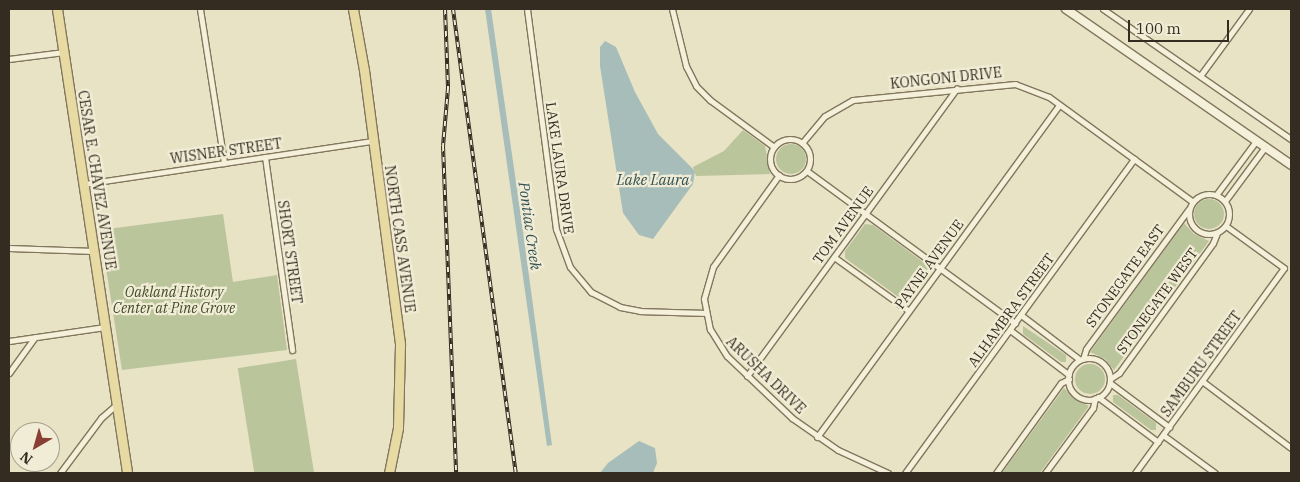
<!DOCTYPE html>
<html>
<head>
<meta charset="utf-8">
<style>
  body { margin:0 }
  #map { position:relative; width:1300px; height:482px; overflow:hidden; background:#e9e3c6; font-family:"IBM Plex Serif",serif }
  div>[style] { position:absolute }
  .green>* { inset:0; background:#bbc59c; transform-origin:0 0 }
  .round { border-radius:50% }
  .water>* { inset:0; background:#a7bdb9 }
  .roads { filter:drop-shadow(1px 0 #82765e) drop-shadow(-1px 0 #82765e) drop-shadow(0 1px #82765e) drop-shadow(0 -1px #82765e) }
  .minor>* { height:5px; margin:-2.5px; padding:0 2.5px; transform-origin:2.5px; border-radius:2.5px; background:#f4f0d9 }
  .minor>.ring { margin:-2.5px; padding:0; box-sizing:content-box; background:none; border:5px solid #f4f0d9; border-radius:50% }
  .secondary>* { height:8px; margin:-4px; padding:0 4px; transform-origin:4px; border-radius:4px; background:#f4f0d9 }
  .primary>* { height:9px; margin:-4.5px; padding:0 4.5px; transform-origin:4.5px; border-radius:4.5px; background:#e7daa3 }
  .rail>* { height:4px; margin-top:-2px; transform-origin:0; background:repeating-linear-gradient(90deg,#f1ecd5 0 5.5px,#342c20 0 11px); box-sizing:border-box; border-block:1px solid #342c20 }
  span { translate:-50% -50%; white-space:nowrap; text-align:center; line-height:1.15; -webkit-text-stroke:4.5px #f1ecd5; paint-order:stroke }
  .street-label { font-size:14px; color:#342c20 }
  .park-label { font-size:14px; color:#404e29; font-style:italic }
  .water-label { font-size:15px; color:#315052; font-style:italic }
  .frame { position:absolute; inset:0; border:10px solid #342c20; pointer-events:none }
  .north { position:absolute; left:10px; top:422px; width:50px; height:50px; box-sizing:border-box; background:#f1ecd5; border:1px solid #a59f8d; border-radius:50%; rotate:218deg; font-size:14px; font-weight:700; line-height:20px; text-align:center; color:#342c20 }
  .north::after { content:''; display:block; margin:auto; width:18px; height:22px; background:#8a3f35; clip-path:polygon(50% 0,100% 100%,50% 72%,0 100%) }
  .scale { position:absolute; left:1128px; top:20px; width:101px; height:22px; box-sizing:border-box; border:2px solid #342c20; border-top:0; padding-left:6px; font-size:15px; line-height:18px; white-space:nowrap; color:#342c20; -webkit-text-stroke:4px #f1ecd5; paint-order:stroke }
</style>
</head>
<body>
<div id="map">
  <div class="green">
    <div style="clip-path:polygon(743px 130px,765px 146px,770px 174px,696px 176px,693px 167px,724px 151px)"></div>
    <div class="round" style="left:776px;top:144px;width:30px;height:30px"></div>
    <div class="round" style="left:1194px;top:199px;width:30px;height:30px"></div>
    <div style="clip-path:polygon(223px 214px,233px 282px,277px 275px,287px 350px,122px 370px,100px 230px)"></div>
    <div style="clip-path:polygon(1184px 223px,1194px 234px,1209px 241px,1114px 370px,1105px 359px,1090px 352px)"></div>
    <div style="clip-path:polygon(865px 224px,873px 225px,930px 267px,930px 275px,911px 300px,901px 299px,845px 258px,845px 251px)"></div>
    <div style="clip-path:polygon(1023px 326px,1066px 355px,1066px 362px,1061px 362px,1023px 334px)"></div>
    <div style="left:296px;top:359px;width:115px;height:59px;rotate:81deg"></div>
    <div class="round" style="left:1075px;top:364px;width:30px;height:30px"></div>
    <div style="clip-path:polygon(1064px 388px,1075px 399px,1089px 406px,1040px 473px,1002px 473px)"></div>
    <div style="clip-path:polygon(1113px 395px,1118px 395px,1156px 423px,1156px 430px,1151px 430px,1113px 402px)"></div>
  </div>
  <div class="water">
    <div style="clip-path:polygon(485px 9px,491px 9px,520px 210px,552px 445px,547px 446px)"></div>
    <div style="clip-path:polygon(605px 41px,616px 47px,635px 92px,658px 134px,695px 171px,693px 184px,653px 239px,639px 235px,623px 213px,600px 66px,600px 47px)"></div>
    <div style="clip-path:polygon(639px 441px,655px 448px,657px 463px,653px 473px,600px 473px,608px 463px)"></div>
  </div>
  <div class="roads">
    <div class="minor">
      <div style="left:200px;top:9px;width:156px;rotate:81.1deg"></div>
      <div style="left:527px;top:9px;width:222px;rotate:82.5deg"></div>
      <div style="left:556px;top:229px;width:40px;rotate:69.8deg"></div>
      <div style="left:570px;top:267px;width:33px;rotate:50deg"></div>
      <div style="left:591px;top:292px;width:33px;rotate:27deg"></div>
      <div style="left:620px;top:307px;width:20px;rotate:11deg"></div>
      <div style="left:640px;top:311px;width:65px;rotate:1.8deg"></div>
      <div style="left:672px;top:9px;width:59px;rotate:76.2deg"></div>
      <div style="left:686px;top:66px;width:22px;rotate:63deg"></div>
      <div style="left:696px;top:86px;width:20px;rotate:45deg"></div>
      <div style="left:710px;top:100px;width:79px;rotate:36.3deg"></div>
      <div style="left:1103px;top:9px;width:229px;rotate:34.7deg"></div>
      <div style="left:9px;top:59px;width:55px;rotate:-7.3deg"></div>
      <div style="left:1200px;top:76px;width:83px;rotate:-53.8deg"></div>
      <div class="ring" style="left:770px;top:139px;width:35px;height:35px"></div>
      <div style="left:802px;top:143px;width:35px;rotate:-50deg"></div>
      <div style="left:825px;top:116px;width:32px;rotate:-30deg"></div>
      <div style="left:853px;top:100px;width:163px;rotate:-5.6deg"></div>
      <div style="left:1015px;top:84px;width:36px;rotate:21deg"></div>
      <div style="left:1049px;top:97px;width:178px;rotate:36.1deg"></div>
      <div style="left:265px;top:157px;width:195px;rotate:82deg"></div>
      <div style="left:807px;top:171px;width:258px;rotate:36.2deg"></div>
      <div style="left:779px;top:175px;width:113px;rotate:125.7deg"></div>
      <div style="left:713px;top:267px;width:33px;rotate:106deg"></div>
      <div style="left:704px;top:299px;width:31px;rotate:79deg"></div>
      <div style="left:710px;top:329px;width:32px;rotate:58deg"></div>
      <div style="left:727px;top:356px;width:90px;rotate:43.6deg"></div>
      <div style="left:792px;top:418px;width:56px;rotate:34.8deg"></div>
      <div style="left:838px;top:450px;width:55px;rotate:24.7deg"></div>
      <div style="left:84px;top:184px;width:291px;rotate:-8.5deg"></div>
      <div class="ring" style="left:1189px;top:194px;width:35px;height:35px"></div>
      <div style="left:1216px;top:195px;width:67px;rotate:-53.5deg"></div>
      <div style="left:1225px;top:201px;width:67px;rotate:-53.5deg"></div>
      <div style="left:9px;top:248px;width:85px;rotate:2deg"></div>
      <div style="left:834px;top:257px;width:92px;rotate:35.8deg"></div>
      <div style="left:1021px;top:315px;width:74px;rotate:37.3deg"></div>
      <div style="left:1010px;top:330px;width:74px;rotate:37.3deg"></div>
      <div style="left:9px;top:341px;width:97px;rotate:-8.3deg"></div>
      <div class="ring" style="left:1068px;top:358px;width:37px;height:37px"></div>
      <div style="left:1083px;top:359px;width:10px;rotate:-73deg"></div>
      <div style="left:1086px;top:349px;width:174px;rotate:-53.7deg"></div>
      <div style="left:9px;top:373px;width:44px;rotate:-54.2deg"></div>
      <div style="left:747px;top:376px;width:356px;rotate:-53.9deg"></div>
      <div style="left:1110px;top:379px;width:11px;rotate:-34deg"></div>
      <div style="left:1119px;top:373px;width:160px;rotate:-54.1deg"></div>
      <div style="left:1213px;top:243px;width:11px;rotate:-68deg"></div>
      <div style="left:1202px;top:381px;width:111px;rotate:37deg"></div>
      <div style="left:1110px;top:383px;width:74px;rotate:36.7deg"></div>
      <div style="left:1098px;top:397px;width:75px;rotate:36.9deg"></div>
      <div style="left:1163px;top:435px;width:64px;rotate:36.2deg"></div>
      <div style="left:817px;top:437px;width:411px;rotate:-53.9deg"></div>
      <div style="left:60px;top:473px;width:69px;rotate:-53.3deg"></div>
      <div style="left:101px;top:418px;width:21px;rotate:-41deg"></div>
      <div style="left:905px;top:473px;width:389px;rotate:-53.9deg"></div>
      <div style="left:996px;top:473px;width:111px;rotate:-54.2deg"></div>
      <div style="left:1061px;top:383px;width:9px;rotate:-27deg"></div>
      <div style="left:1045px;top:473px;width:81px;rotate:-53.6deg"></div>
      <div style="left:1093px;top:408px;width:10px;rotate:-79deg"></div>
      <div style="left:1135px;top:473px;width:253px;rotate:-54deg"></div>
      <div style="left:1284px;top:268px;width:72px;rotate:-144.1deg"></div>
    </div>
    <div class="secondary">
      <div style="left:1066px;top:9px;width:274px;rotate:34.7deg"></div>
    </div>
    <div class="primary">
      <div style="left:57px;top:9px;width:469px;rotate:81.4deg"></div>
      <div style="left:353px;top:9px;width:62px;rotate:79.8deg"></div>
      <div style="left:364px;top:70px;width:277px;rotate:82.5deg"></div>
      <div style="left:400px;top:345px;width:83px;rotate:91.4deg"></div>
      <div style="left:398px;top:428px;width:46px;rotate:101.3deg"></div>
    </div>
  </div>
  <div class="rail">
    <div style="left:445px;top:9px;width:79px;rotate:87.8deg"></div>
    <div style="left:448px;top:88px;width:58px;rotate:94.9deg"></div>
    <div style="left:443px;top:146px;width:327px;rotate:87.7deg"></div>
    <div style="left:453px;top:9px;width:468px;rotate:82.3deg"></div>
  </div>
  <div class="street-label">
    <span style="left:946px;top:78px;rotate:-6deg">KONGONI DRIVE</span>
    <span style="left:226px;top:151px;rotate:-8deg">WISNER STREET</span>
    <span style="left:560px;top:168px;rotate:82deg">LAKE LAURA DRIVE</span>
    <span style="left:97px;top:180px;rotate:81deg">CESAR E. CHAVEZ AVENUE</span>
    <span style="left:843px;top:225px;rotate:-54deg">TOM AVENUE</span>
    <span style="left:400px;top:239px;rotate:82deg">NORTH CASS AVENUE</span>
    <span style="left:290px;top:252px;rotate:82deg">SHORT STREET</span>
    <span style="left:929px;top:264px;rotate:-54deg">PAYNE AVENUE</span>
    <span style="left:1125px;top:276px;rotate:-54deg">STONEGATE EAST</span>
    <span style="left:1157px;top:301px;rotate:-54deg">STONEGATE WEST</span>
    <span style="left:1011px;top:310px;rotate:-54deg">ALHAMBRA STREET</span>
    <span style="left:1201px;top:364px;rotate:-54deg">SAMBURU STREET</span>
    <span style="left:766px;top:375px;rotate:44deg">ARUSHA DRIVE</span>
  </div>
  <div class="park-label">
    <span style="left:174px;top:300px">Oakland History<br>Center at Pine Grove</span>
  </div>
  <div class="water-label">
    <span style="left:653px;top:180px">Lake Laura</span>
    <span style="left:530px;top:226px;rotate:82deg">Pontiac Creek</span>
  </div>
  <div class="frame"></div>
  <div class="north">N</div>
  <div class="scale">100 m</div>
</div>
</body>
</html>
